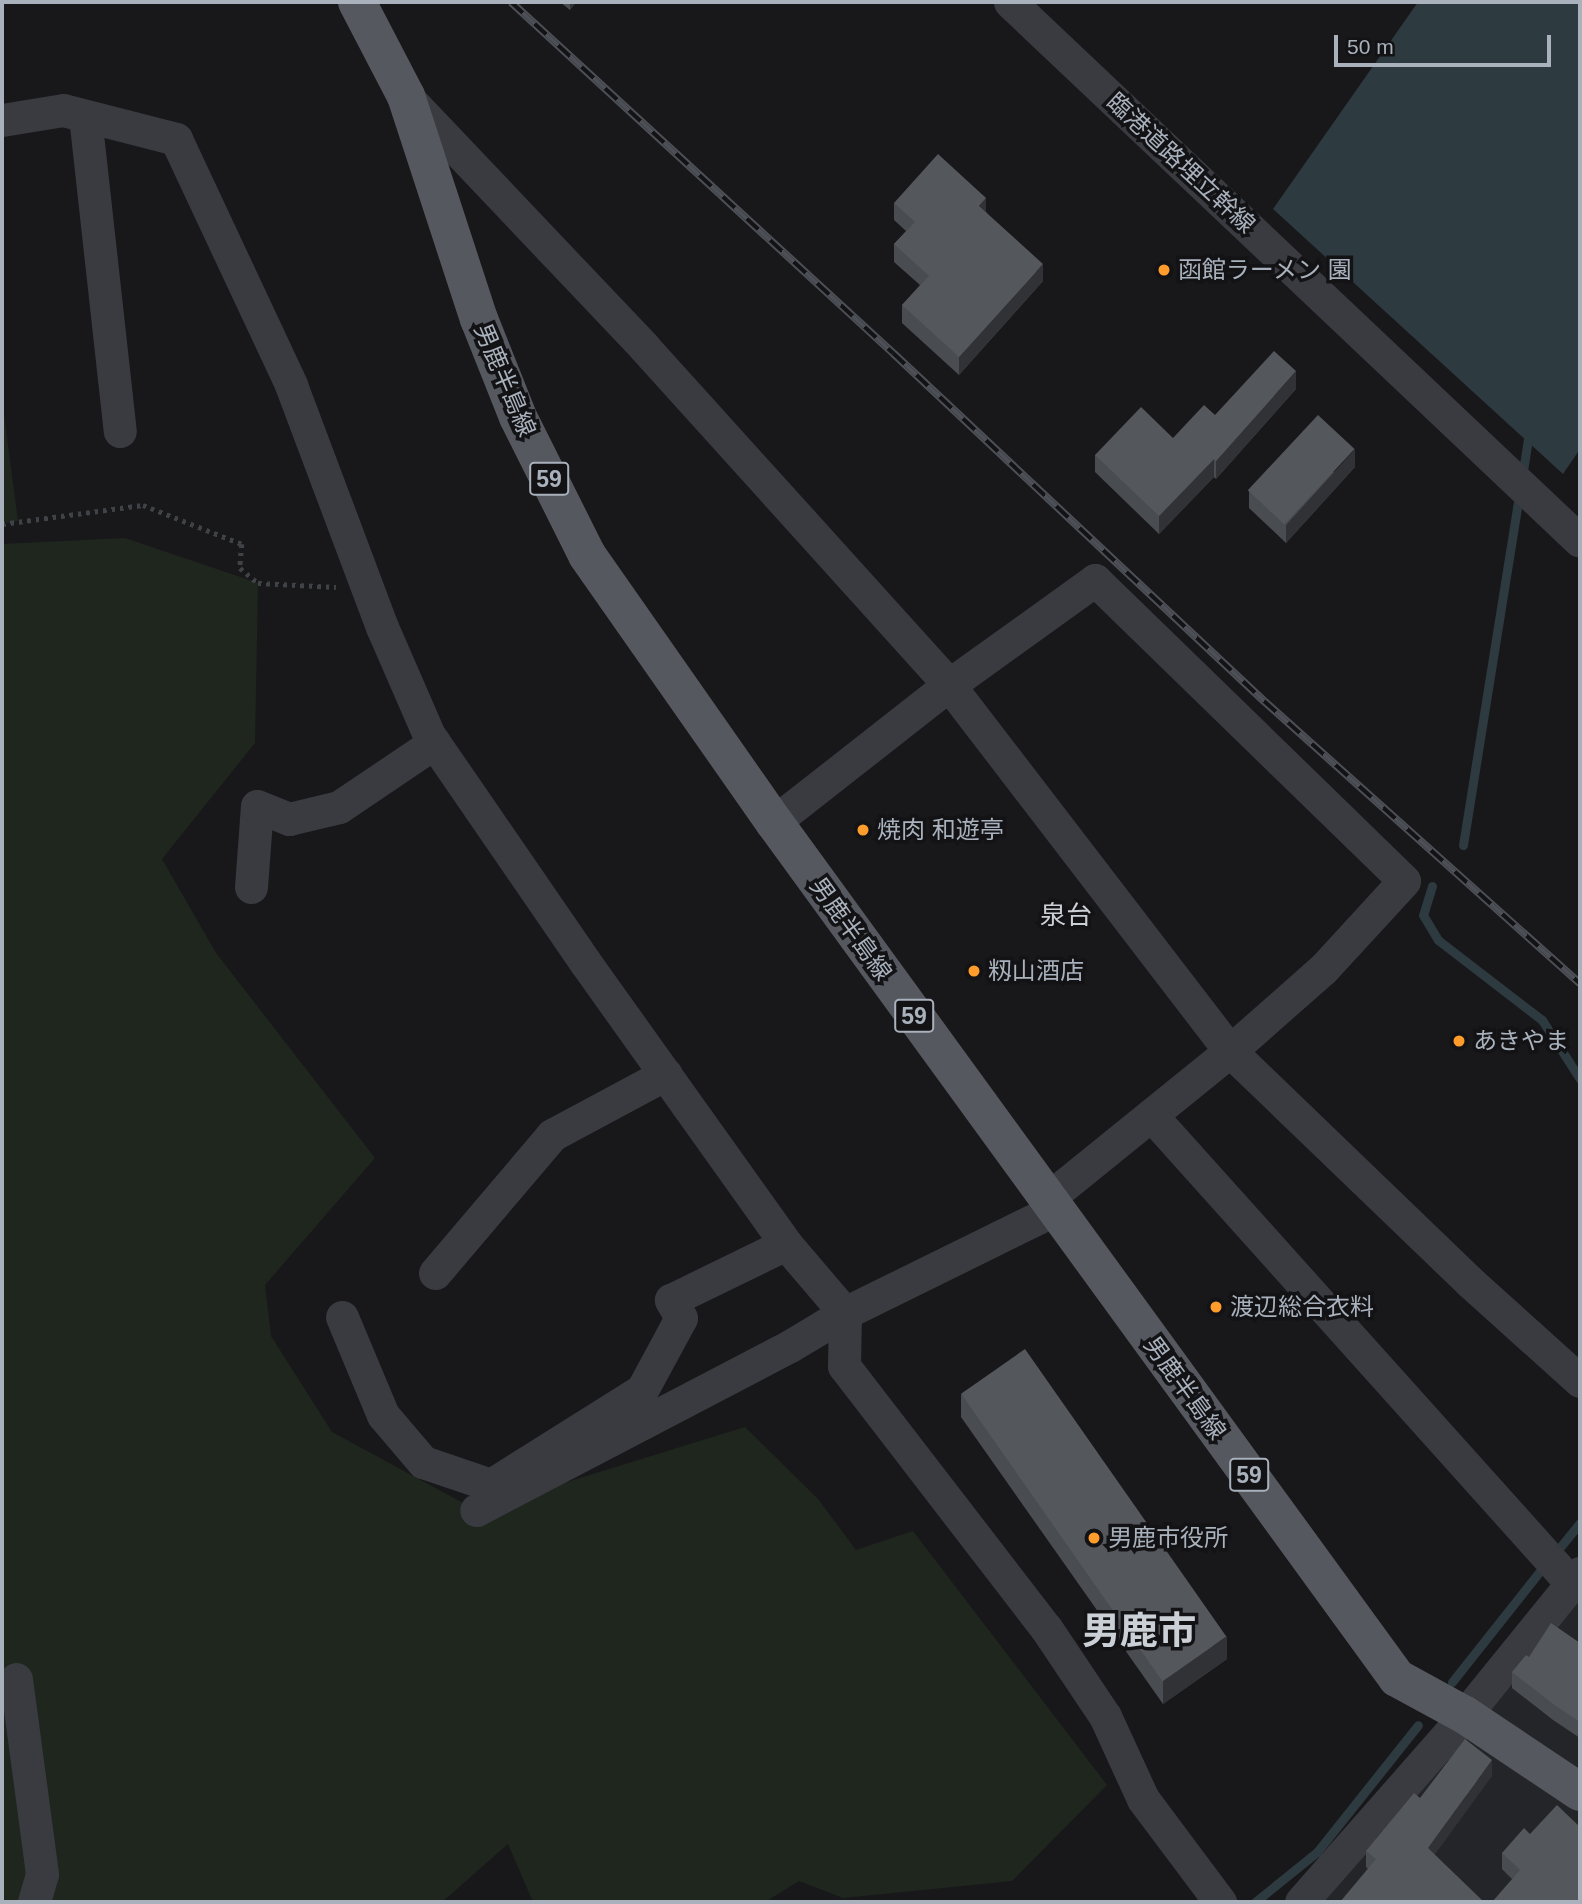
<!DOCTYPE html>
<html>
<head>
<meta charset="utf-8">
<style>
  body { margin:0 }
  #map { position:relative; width:1582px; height:1904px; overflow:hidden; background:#18181b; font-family:Helvetica,"Noto Sans JP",sans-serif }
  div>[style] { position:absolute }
  .built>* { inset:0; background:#242528 }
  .green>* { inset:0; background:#1e261e }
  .water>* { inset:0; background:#2d3a40 }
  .stream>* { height:9px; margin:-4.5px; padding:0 4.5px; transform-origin:4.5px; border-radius:4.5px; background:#2d3a40 }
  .path>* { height:4.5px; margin-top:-2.25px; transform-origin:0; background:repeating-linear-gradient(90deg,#3f4247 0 3.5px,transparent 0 8.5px) }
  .minor>* { height:33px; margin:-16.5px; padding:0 16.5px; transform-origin:16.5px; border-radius:16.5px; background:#393b40 }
  .major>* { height:38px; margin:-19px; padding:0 19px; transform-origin:19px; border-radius:19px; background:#55585f }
  .rail>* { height:8px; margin-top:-4px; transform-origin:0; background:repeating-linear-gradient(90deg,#131316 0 16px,#4c4f55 0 32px); box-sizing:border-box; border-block:2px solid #4c4f55 }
  .wall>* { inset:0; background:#494c50 }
  .shaded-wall>* { inset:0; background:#313236 }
  .building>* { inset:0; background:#54575c; transform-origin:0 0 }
  .dots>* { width:19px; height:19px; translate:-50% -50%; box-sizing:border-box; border:4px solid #131316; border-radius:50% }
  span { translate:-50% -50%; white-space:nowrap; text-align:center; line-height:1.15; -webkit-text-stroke:7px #131316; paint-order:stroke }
  .shield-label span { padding:2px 5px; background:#131316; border:2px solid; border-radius:5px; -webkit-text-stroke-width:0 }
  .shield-label { font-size:23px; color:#a9b1bc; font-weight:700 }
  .street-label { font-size:24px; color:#a9b1bc }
  .poi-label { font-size:24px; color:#a9b1bc }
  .left { translate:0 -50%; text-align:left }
  .neighbourhood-label { font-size:26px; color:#cbd0d7 }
  .town-label { font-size:38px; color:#cbd0d7; font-weight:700 }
  .frame { position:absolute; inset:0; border:4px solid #a9b1bc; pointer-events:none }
  .scale { position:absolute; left:1334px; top:35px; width:217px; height:32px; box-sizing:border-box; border:4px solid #a9b1bc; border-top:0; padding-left:9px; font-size:21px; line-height:24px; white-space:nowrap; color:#a9b1bc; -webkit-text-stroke:5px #131316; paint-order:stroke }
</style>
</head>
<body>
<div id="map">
  <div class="built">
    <div style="clip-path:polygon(1580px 1574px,1580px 1902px,1312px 1902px)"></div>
  </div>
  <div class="green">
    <div style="clip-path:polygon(2px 399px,18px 521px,2px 524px)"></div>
    <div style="clip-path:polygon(125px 538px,258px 583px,255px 743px,162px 859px,216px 953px,375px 1158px,265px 1285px,271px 1336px,332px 1432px,476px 1510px,745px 1427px,818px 1499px,856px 1550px,913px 1531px,1107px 1785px,1012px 1881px,843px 1898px,799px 1881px,765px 1902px,533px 1902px,508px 1844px,442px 1902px,2px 1902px,2px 544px)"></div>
  </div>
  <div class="water">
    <div style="clip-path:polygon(1418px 2px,1580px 2px,1580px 449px,1563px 474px,1273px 209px)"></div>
  </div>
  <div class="stream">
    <div style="left:1522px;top:477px;width:45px;rotate:-81deg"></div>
    <div style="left:1463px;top:845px;width:355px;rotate:-80.9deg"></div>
    <div style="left:1432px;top:886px;width:30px;rotate:107deg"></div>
    <div style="left:1423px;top:915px;width:29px;rotate:59deg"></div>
    <div style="left:1438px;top:940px;width:131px;rotate:37.6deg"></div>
    <div style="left:1542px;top:1020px;width:70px;rotate:57.2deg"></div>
    <div style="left:1557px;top:1551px;width:36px;rotate:-51deg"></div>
    <div style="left:1452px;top:1682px;width:142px;rotate:-51.6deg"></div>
    <div style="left:1255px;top:1902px;width:80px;rotate:-38.9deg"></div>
    <div style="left:1317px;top:1852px;width:162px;rotate:-51.5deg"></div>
  </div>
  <div class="path">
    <div style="left:2px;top:524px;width:142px;rotate:-7.7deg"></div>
    <div style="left:143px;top:505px;width:106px;rotate:21.5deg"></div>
    <div style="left:242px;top:544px;width:24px;rotate:95deg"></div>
    <div style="left:240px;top:568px;width:23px;rotate:40deg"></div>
    <div style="left:258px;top:583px;width:78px;rotate:2.9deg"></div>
  </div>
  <div class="minor">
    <div style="left:1010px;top:2px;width:784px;rotate:43.4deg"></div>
    <div style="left:406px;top:96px;width:346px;rotate:46.5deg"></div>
    <div style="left:644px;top:347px;width:455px;rotate:47.9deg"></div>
    <div style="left:949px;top:685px;width:461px;rotate:52.5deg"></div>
    <div style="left:1230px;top:1051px;width:333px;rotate:43.9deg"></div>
    <div style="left:1470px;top:1282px;width:148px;rotate:42deg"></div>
    <div style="left:85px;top:116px;width:317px;rotate:83.7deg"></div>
    <div style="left:2px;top:120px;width:62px;rotate:-9.3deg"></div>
    <div style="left:63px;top:110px;width:117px;rotate:14.4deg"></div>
    <div style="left:176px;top:139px;width:272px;rotate:64.9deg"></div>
    <div style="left:291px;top:385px;width:259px;rotate:69.4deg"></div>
    <div style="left:382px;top:627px;width:118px;rotate:66.5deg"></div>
    <div style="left:429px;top:735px;width:275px;rotate:55.5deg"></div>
    <div style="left:585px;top:962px;width:346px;rotate:54.5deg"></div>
    <div style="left:786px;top:1244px;width:91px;rotate:49.5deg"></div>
    <div style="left:845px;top:1313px;width:64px;rotate:149deg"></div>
    <div style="left:790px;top:1346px;width:354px;rotate:152.4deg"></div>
    <div style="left:774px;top:822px;width:222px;rotate:-38.1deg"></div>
    <div style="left:949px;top:685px;width:180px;rotate:-35.7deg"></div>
    <div style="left:1095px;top:580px;width:431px;rotate:44.2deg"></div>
    <div style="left:1404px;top:881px;width:120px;rotate:132.6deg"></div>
    <div style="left:1323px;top:969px;width:124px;rotate:138.6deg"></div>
    <div style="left:1230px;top:1051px;width:235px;rotate:141deg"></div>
    <div style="left:251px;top:887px;width:81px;rotate:-85.8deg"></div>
    <div style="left:257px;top:806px;width:35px;rotate:22deg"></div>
    <div style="left:289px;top:819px;width:51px;rotate:-13.5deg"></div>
    <div style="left:339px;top:807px;width:115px;rotate:-34deg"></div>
    <div style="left:1151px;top:1115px;width:630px;rotate:48.09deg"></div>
    <div style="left:1054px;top:1210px;width:233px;rotate:153.8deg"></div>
    <div style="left:845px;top:1313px;width:53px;rotate:91.1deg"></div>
    <div style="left:844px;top:1366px;width:331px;rotate:52.4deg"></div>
    <div style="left:1046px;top:1628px;width:106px;rotate:56.2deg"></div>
    <div style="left:1105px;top:1716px;width:91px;rotate:65.4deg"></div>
    <div style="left:1143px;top:1799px;width:129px;rotate:53.2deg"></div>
    <div style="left:435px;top:1273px;width:181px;rotate:-49.7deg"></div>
    <div style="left:552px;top:1135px;width:129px;rotate:-28.2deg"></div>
    <div style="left:342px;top:1317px;width:106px;rotate:67.3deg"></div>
    <div style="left:383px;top:1415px;width:62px;rotate:49.6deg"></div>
    <div style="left:423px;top:1462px;width:72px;rotate:18.7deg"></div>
    <div style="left:491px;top:1485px;width:178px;rotate:-32.2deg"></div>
    <div style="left:642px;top:1390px;width:82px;rotate:-61.6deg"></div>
    <div style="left:681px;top:1318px;width:21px;rotate:-119deg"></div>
    <div style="left:671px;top:1300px;width:128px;rotate:-26deg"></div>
    <div style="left:16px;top:1679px;width:197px;rotate:82.4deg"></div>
    <div style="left:42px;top:1874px;width:29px;rotate:106deg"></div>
    <div style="left:1301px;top:1902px;width:249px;rotate:-48.7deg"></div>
    <div style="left:1465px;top:1715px;width:183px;rotate:-51deg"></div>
  </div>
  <div class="major">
    <div style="left:357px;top:2px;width:106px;rotate:62.5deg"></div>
    <div style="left:406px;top:96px;width:235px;rotate:71.9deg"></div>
    <div style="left:479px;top:319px;width:105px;rotate:68.3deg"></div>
    <div style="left:518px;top:417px;width:154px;rotate:63.4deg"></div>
    <div style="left:587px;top:555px;width:326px;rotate:55deg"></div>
    <div style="left:774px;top:822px;width:1059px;rotate:53.95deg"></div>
    <div style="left:1397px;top:1678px;width:77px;rotate:28.6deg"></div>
    <div style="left:1465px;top:1715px;width:138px;rotate:33.8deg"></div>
  </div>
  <div class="rail">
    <div style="left:511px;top:2px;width:519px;rotate:42.58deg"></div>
    <div style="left:893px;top:353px;width:509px;rotate:43.17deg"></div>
    <div style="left:1264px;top:701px;width:424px;rotate:41.8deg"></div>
  </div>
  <div class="wall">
    <div style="clip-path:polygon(560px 2px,576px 2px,570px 10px)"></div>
    <div style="clip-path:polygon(894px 203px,986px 212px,1043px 281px,959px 375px,902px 323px,902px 305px,920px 285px,894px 262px,894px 244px,906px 231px,894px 220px)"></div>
    <div style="clip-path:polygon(1296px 389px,1216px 479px,1214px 477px,1159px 534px,1095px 472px,1095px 455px,1173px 438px,1215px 415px)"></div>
    <div style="clip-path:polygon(1355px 467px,1286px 543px,1249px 508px,1249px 491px)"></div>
    <div style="clip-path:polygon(961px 1394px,1227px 1659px,1163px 1704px,961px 1417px)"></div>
    <div style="clip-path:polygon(1580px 1643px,1580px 1738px,1553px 1720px,1512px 1688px,1512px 1672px,1529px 1657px)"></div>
    <div style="clip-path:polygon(1492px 1776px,1368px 1869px,1366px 1867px,1366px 1851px,1420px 1798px)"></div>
    <div style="clip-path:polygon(1580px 1827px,1512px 1879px,1502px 1869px,1502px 1853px,1530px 1834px)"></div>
  </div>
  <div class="shaded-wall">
    <div style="clip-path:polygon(570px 2px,576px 2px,570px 10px)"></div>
    <div style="clip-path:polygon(986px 198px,986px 216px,979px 206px)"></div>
    <div style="clip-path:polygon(1043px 264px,1043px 281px,959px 375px,959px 357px)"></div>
    <div style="clip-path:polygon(1296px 371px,1296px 389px,1216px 479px,1216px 461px)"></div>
    <div style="clip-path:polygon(1355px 449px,1355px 467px,1286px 543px,1286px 525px)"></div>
    <div style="clip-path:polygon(1214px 459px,1214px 477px,1159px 534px,1159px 516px)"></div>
    <div style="clip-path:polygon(1227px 1636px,1227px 1659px,1163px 1704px,1163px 1681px)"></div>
    <div style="clip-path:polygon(1492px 1760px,1492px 1776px,1428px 1864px,1428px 1848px)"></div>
  </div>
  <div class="building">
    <div style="clip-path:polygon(938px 154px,986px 198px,979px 206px,1043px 264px,959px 357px,902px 305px,929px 276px,894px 244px,915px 222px,894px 203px)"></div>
    <div style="clip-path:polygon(1274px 351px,1296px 371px,1216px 461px,1214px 459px,1159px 516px,1095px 455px,1141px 407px,1173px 438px,1204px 405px,1215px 415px)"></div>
    <div style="left:1318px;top:415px;width:50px;height:103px;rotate:43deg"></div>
    <div style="left:1025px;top:1349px;width:351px;height:78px;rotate:55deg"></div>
    <div style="clip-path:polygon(1551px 1623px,1580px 1643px,1580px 1722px,1553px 1704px,1512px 1672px,1526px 1655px,1529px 1657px)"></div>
    <div style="clip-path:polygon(1465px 1739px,1492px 1760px,1428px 1848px,1484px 1902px,1340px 1902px,1376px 1859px,1366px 1851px,1414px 1793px,1420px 1798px)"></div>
    <div style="clip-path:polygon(1557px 1805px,1580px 1827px,1580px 1902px,1492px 1902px,1520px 1870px,1502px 1853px,1524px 1828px,1530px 1834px)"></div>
  </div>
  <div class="dots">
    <div style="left:1164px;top:270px;background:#ff9c2c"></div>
    <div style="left:863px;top:830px;background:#ff9c2c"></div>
    <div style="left:974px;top:971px;background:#ff9c2c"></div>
    <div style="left:1459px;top:1041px;background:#ff9c2c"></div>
    <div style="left:1216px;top:1307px;background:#ff9c2c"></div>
    <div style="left:1094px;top:1538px;background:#ff9c2c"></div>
  </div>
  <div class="shield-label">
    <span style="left:549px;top:479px">59</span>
    <span style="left:914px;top:1016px">59</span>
    <span style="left:1249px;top:1475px">59</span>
  </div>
  <div class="street-label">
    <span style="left:1181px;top:163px;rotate:43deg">臨港道路埋立幹線</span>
    <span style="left:505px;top:380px;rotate:67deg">男鹿半島線</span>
    <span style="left:851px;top:929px;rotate:54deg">男鹿半島線</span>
    <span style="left:1185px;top:1388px;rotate:54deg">男鹿半島線</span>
  </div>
  <div class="poi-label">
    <span class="left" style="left:1178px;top:270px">函館ラーメン 園</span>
    <span class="left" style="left:877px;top:830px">焼肉 和遊亭</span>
    <span class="left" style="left:988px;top:971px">籾山酒店</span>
    <span class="left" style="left:1473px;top:1041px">あきやま</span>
    <span class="left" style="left:1230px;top:1307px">渡辺総合衣料</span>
    <span class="left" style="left:1108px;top:1538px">男鹿市役所</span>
  </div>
  <div class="neighbourhood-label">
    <span style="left:1066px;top:916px">泉台</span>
  </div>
  <div class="town-label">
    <span style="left:1139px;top:1632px">男鹿市</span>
  </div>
  <div class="frame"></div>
  <div class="scale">50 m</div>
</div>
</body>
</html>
